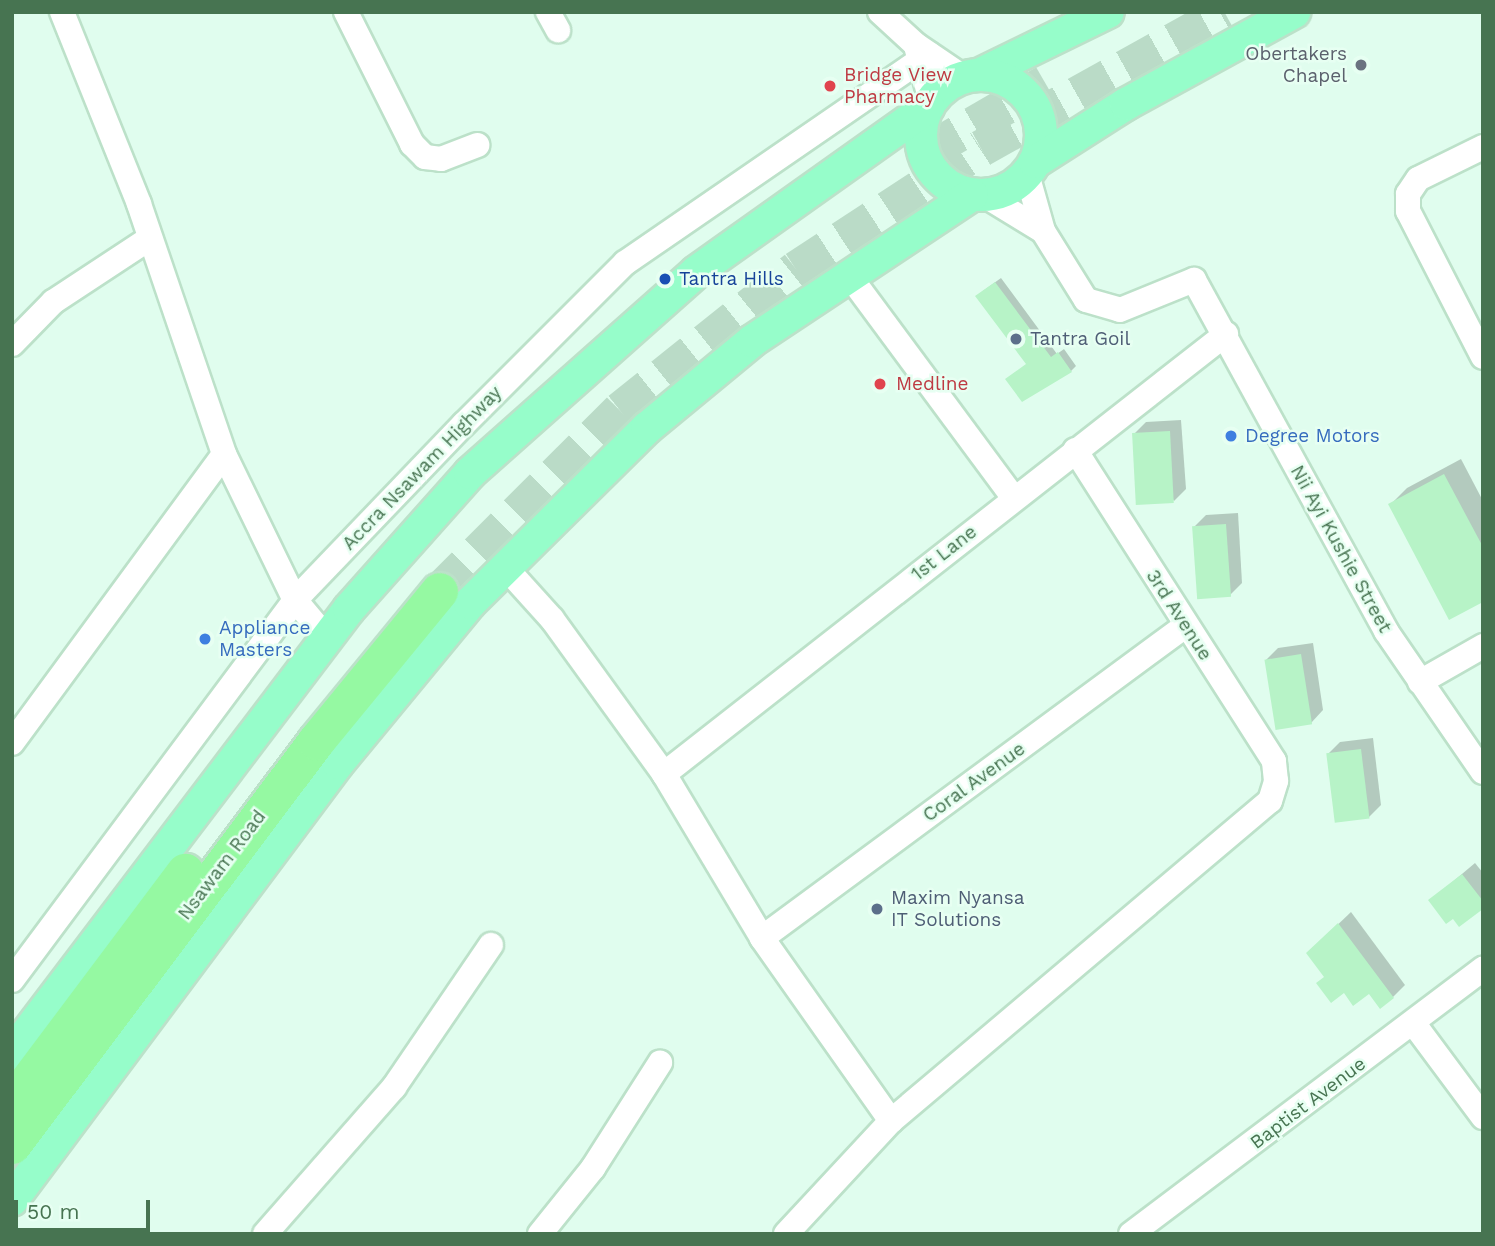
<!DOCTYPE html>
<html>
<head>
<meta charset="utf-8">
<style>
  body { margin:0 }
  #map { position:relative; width:1495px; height:1246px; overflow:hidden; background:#e0fdee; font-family:"Work Sans",sans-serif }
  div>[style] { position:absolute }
  .shadow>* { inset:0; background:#0003 }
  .building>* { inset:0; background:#b7f3c7; transform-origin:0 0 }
  .highway-tunnel>* { height:37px; margin-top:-18.5px; transform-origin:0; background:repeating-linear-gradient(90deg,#badbc7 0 37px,transparent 0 55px) }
  .roads { filter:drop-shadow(2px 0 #bce1c9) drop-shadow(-2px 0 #bce1c9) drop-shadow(0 2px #bce1c9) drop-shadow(0 -2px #bce1c9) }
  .minor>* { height:24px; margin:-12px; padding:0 12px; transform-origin:12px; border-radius:12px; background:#fff }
  .major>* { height:32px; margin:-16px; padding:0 16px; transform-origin:16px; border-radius:16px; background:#96fdca }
  .major>.ring { margin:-16px; padding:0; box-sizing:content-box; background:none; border:32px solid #96fdca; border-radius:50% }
  .highway>* { height:37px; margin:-18.5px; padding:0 18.5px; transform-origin:18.5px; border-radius:18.5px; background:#95f9a2 }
  .dots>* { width:19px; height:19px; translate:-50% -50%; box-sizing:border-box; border:4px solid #e7fff2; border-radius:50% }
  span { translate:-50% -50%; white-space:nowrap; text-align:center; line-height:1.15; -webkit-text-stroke:5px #e7fff2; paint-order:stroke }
  .worship-label { font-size:19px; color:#5b616d }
  .right { translate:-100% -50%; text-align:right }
  .health-label { font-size:19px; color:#be3a42 }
  .left { translate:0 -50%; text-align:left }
  .transit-label { font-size:19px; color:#164399 }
  .service-label { font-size:19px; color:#4e5e75 }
  .shop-label { font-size:19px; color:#366cbe }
  .street-label { font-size:19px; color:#477451 }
  .frame { position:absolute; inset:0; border:14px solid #477451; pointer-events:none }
  .scale { position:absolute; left:14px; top:1200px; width:136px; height:32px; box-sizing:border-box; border:4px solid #477451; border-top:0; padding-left:9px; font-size:21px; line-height:24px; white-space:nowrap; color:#477451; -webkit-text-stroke:5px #e7fff2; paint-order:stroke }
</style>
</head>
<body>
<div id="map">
  <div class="shadow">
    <div style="clip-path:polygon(1001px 278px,1057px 354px,1064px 349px,1076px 366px,1071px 371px,1027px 363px,983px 291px)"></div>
    <div style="clip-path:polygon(1181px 420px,1186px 489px,1174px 501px,1134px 434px,1146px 422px)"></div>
    <div style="clip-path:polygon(1461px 459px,1483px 501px,1483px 600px,1391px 504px,1407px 488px)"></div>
    <div style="clip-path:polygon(1238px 513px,1242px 583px,1230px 595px,1194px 527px,1206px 515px)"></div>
    <div style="clip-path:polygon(1313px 643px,1323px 710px,1311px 723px,1266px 660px,1278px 648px)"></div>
    <div style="clip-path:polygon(1373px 738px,1381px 805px,1369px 817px,1328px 754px,1340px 742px)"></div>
    <div style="clip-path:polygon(1475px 863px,1483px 873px,1483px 906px,1453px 917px,1431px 900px)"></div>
    <div style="clip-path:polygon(1351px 912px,1405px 985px,1393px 997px,1344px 990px,1308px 953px)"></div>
  </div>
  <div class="building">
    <div style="clip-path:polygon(995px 282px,1051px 357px,1058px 352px,1072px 372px,1022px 402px,1005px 379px,1026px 364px,975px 296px)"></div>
    <div style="left:1170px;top:431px;width:72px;height:38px;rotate:87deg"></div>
    <div style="clip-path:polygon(1444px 474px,1483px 547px,1483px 602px,1449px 620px,1388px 504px)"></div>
    <div style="left:1226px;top:524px;width:73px;height:34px;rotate:86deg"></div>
    <div style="left:1301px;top:654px;width:71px;height:37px;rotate:81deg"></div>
    <div style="left:1361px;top:749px;width:70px;height:35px;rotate:83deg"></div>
    <div style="clip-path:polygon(1462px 874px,1483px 901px,1483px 909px,1459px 927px,1453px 919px,1446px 924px,1428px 900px)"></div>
    <div style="clip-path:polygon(1338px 923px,1394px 998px,1380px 1009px,1369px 994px,1353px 1006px,1344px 993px,1331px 1003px,1316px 983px,1324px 977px,1306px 953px)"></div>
  </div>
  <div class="highway-tunnel">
    <div style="left:926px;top:152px;width:138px;rotate:-30.1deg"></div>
    <div style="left:439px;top:591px;width:256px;rotate:-45deg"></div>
    <div style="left:620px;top:410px;width:226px;rotate:-38.7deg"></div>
    <div style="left:796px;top:269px;width:221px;rotate:-33.2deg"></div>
    <div style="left:981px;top:148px;width:279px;rotate:-29.1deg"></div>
  </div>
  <div class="roads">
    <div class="minor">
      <div style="left:62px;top:12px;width:207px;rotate:68.1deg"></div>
      <div style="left:139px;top:204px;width:264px;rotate:71.2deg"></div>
      <div style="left:224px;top:454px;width:162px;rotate:64.1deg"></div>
      <div style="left:295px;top:600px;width:50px;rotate:49.9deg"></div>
      <div style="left:346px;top:12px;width:148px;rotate:63.4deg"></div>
      <div style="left:412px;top:144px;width:18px;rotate:45deg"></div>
      <div style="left:425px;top:157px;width:16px;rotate:7deg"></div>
      <div style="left:441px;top:159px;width:39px;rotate:-21deg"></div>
      <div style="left:548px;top:12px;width:21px;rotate:61deg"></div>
      <div style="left:880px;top:12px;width:49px;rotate:42.5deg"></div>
      <div style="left:916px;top:45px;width:57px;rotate:34.2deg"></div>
      <div style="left:916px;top:46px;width:57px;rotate:74.7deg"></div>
      <div style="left:1483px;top:147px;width:72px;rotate:153.8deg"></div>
      <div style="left:1418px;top:179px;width:18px;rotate:124deg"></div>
      <div style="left:1408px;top:194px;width:17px;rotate:90deg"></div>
      <div style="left:1408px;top:211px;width:164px;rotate:62.8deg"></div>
      <div style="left:1027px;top:174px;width:59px;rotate:74.3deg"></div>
      <div style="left:1043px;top:231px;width:81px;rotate:58.1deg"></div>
      <div style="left:1086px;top:300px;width:35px;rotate:16deg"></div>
      <div style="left:1120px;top:310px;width:80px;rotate:-22.1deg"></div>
      <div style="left:1194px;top:280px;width:400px;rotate:61.3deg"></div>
      <div style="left:1386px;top:631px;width:171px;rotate:55.5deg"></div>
      <div style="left:984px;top:195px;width:69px;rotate:31.4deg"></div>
      <div style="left:848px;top:274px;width:279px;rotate:53.5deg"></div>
      <div style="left:12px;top:344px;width:59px;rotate:-45.7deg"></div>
      <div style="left:53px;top:302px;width:116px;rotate:-33.4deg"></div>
      <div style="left:505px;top:567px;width:70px;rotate:47.9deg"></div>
      <div style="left:552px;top:619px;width:191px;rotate:54.1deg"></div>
      <div style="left:664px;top:774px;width:191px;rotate:59.1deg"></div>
      <div style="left:762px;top:938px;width:224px;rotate:54.8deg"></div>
      <div style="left:1420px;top:682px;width:73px;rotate:-29.7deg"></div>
      <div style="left:12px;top:743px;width:358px;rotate:-53.7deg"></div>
      <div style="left:664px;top:774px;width:714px;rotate:-38.06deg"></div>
      <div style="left:762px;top:938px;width:526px;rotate:-36.41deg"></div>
      <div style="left:12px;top:980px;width:474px;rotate:-53.3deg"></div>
      <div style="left:295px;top:600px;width:244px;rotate:-46.2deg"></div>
      <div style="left:464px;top:424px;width:228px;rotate:-45deg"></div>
      <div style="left:625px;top:263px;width:369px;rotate:-34.5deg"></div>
      <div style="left:1414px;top:1024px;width:116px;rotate:53.4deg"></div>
      <div style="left:265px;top:1234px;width:196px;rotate:-48.7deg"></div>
      <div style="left:394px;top:1087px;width:172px;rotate:-55.7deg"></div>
      <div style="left:540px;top:1234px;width:85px;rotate:-51.2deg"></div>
      <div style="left:593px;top:1168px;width:125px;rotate:-57.5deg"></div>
      <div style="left:786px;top:1234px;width:154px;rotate:-47.1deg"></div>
      <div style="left:891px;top:1121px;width:496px;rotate:-40.2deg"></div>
      <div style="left:1270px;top:801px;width:21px;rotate:-73deg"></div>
      <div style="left:1276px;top:781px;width:20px;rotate:-96deg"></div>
      <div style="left:1274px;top:761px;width:369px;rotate:-122.6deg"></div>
      <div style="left:1131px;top:1234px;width:441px;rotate:-37deg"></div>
    </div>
    <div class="major">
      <div style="left:981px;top:74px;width:141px;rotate:-26deg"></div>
      <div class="ring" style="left:921px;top:75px;width:88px;height:88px"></div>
      <div style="left:1035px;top:162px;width:108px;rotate:-32.5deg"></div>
      <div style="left:1126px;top:104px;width:192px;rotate:-28.7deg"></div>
      <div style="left:12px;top:1053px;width:557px;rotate:-52.8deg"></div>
      <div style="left:349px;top:609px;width:182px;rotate:-48.3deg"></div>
      <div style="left:470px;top:473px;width:302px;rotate:-41.6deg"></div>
      <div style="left:696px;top:272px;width:285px;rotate:-35.4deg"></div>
      <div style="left:12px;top:1200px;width:545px;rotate:-53.28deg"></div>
      <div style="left:338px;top:763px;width:207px;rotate:-50.5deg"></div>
      <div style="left:470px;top:603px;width:249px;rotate:-44.7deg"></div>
      <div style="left:647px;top:428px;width:136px;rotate:-39.6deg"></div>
      <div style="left:752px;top:341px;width:264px;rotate:-33.6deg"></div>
    </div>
    <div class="highway">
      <div style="left:12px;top:1102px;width:288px;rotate:-53.1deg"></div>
      <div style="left:12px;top:1145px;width:506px;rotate:-53.04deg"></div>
      <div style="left:316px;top:741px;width:194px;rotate:-50.6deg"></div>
    </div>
  </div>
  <div class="dots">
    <div style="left:1361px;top:65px;background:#6b7280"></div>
    <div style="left:830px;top:86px;background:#e0444e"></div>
    <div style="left:665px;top:279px;background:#1a4fb4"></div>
    <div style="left:1016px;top:339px;background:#5c6f8a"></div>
    <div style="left:880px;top:384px;background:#e0444e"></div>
    <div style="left:1231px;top:436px;background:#3f7fe0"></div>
    <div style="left:205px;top:639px;background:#3f7fe0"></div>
    <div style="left:877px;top:909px;background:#5c6f8a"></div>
  </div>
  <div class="worship-label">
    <span class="right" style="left:1347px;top:65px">Obertakers<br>Chapel</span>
  </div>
  <div class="health-label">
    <span class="left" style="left:844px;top:86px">Bridge View<br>Pharmacy</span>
    <span class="left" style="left:896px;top:384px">Medline</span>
  </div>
  <div class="transit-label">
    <span class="left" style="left:679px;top:279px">Tantra Hills</span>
  </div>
  <div class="service-label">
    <span class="left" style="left:1030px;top:339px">Tantra Goil</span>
    <span class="left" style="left:891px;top:909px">Maxim Nyansa<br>IT Solutions</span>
  </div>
  <div class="shop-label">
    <span class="left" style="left:1245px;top:436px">Degree Motors</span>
    <span class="left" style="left:219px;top:639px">Appliance<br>Masters</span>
  </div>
  <div class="street-label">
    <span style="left:422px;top:468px;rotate:-46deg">Accra Nsawam Highway</span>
    <span style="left:1341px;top:549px;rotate:61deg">Nii Ayi Kushie Street</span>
    <span style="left:944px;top:553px;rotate:-38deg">1st Lane</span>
    <span style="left:1179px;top:615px;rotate:57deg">3rd Avenue</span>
    <span style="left:974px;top:782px;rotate:-36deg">Coral Avenue</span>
    <span style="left:222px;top:865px;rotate:-53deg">Nsawam Road</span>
    <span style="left:1308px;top:1103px;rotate:-37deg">Baptist Avenue</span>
  </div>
  <div class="frame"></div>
  <div class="scale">50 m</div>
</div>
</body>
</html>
